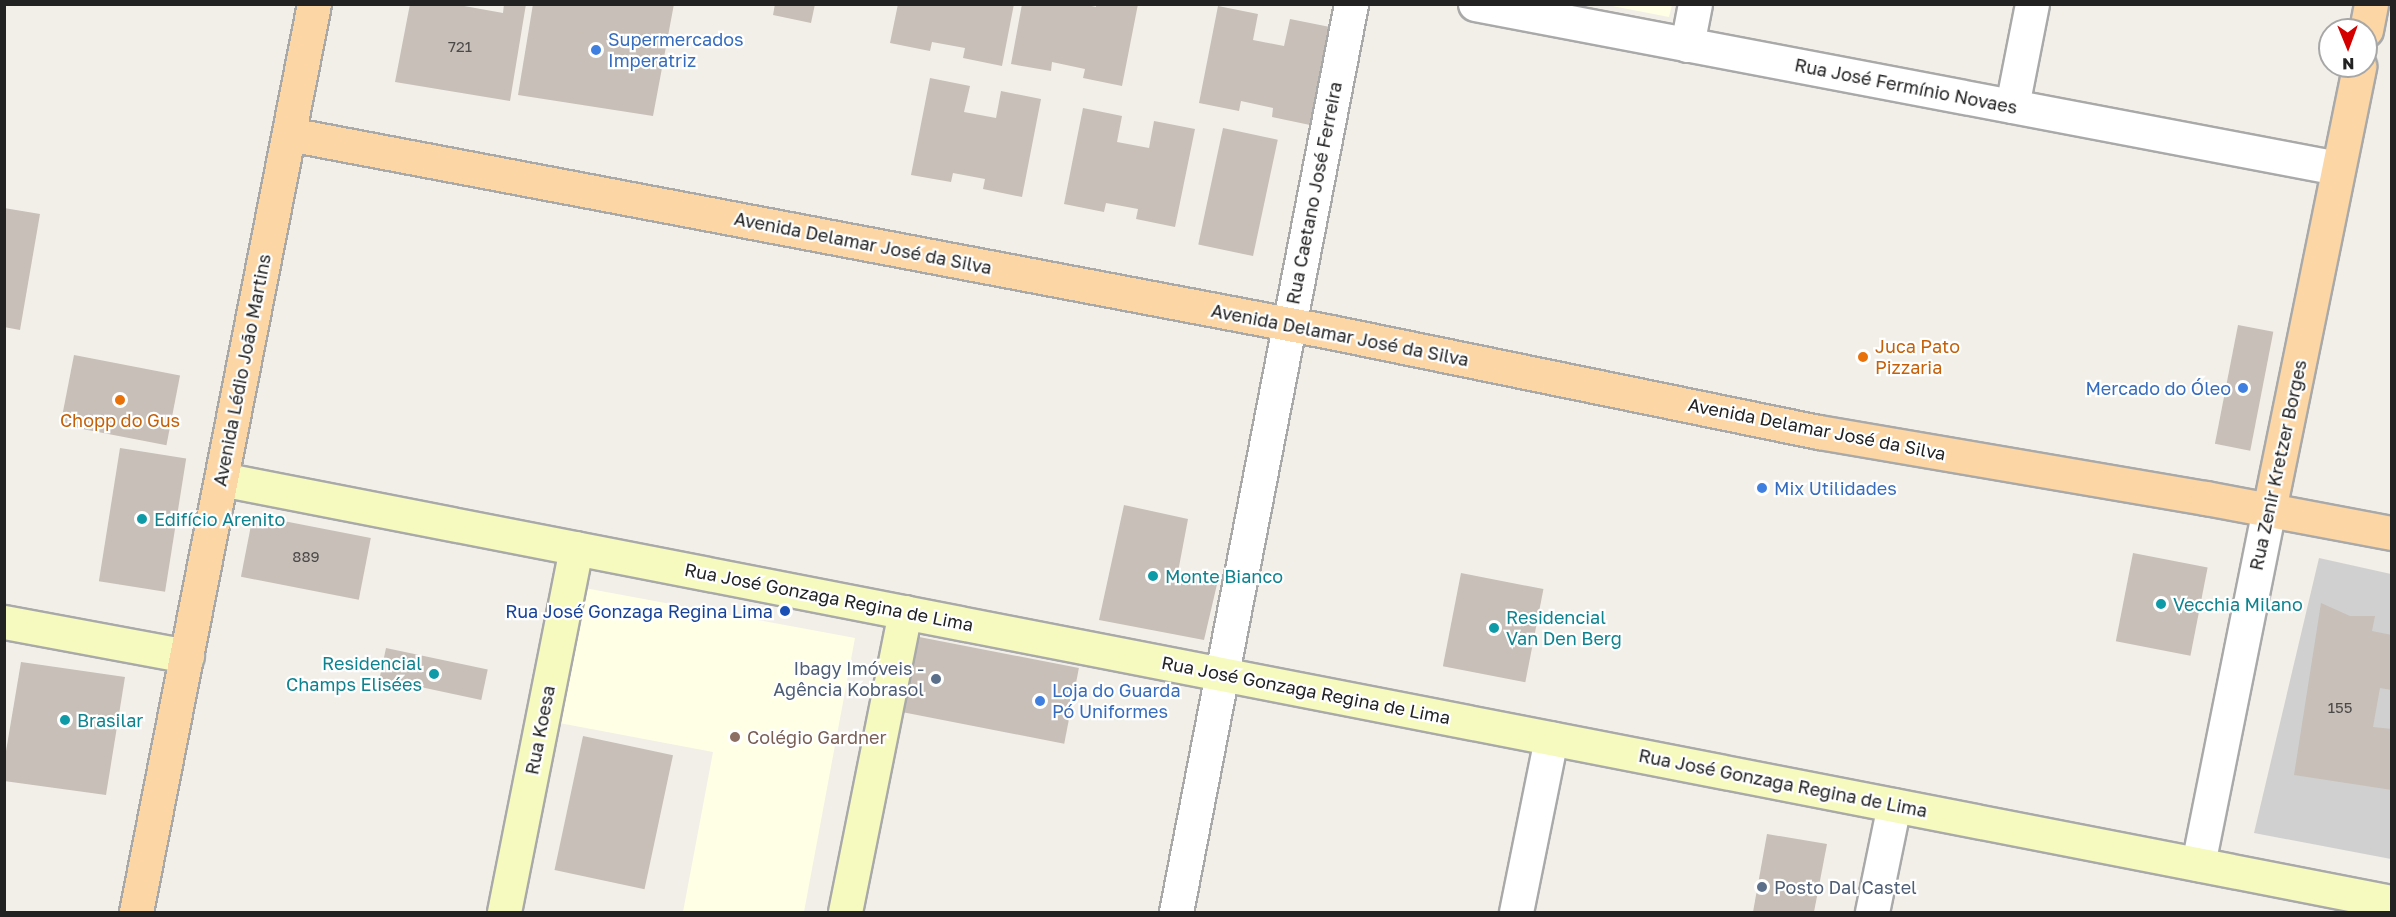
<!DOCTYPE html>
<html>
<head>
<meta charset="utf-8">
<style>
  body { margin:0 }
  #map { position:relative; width:2396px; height:917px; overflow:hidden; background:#f2efe9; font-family:"Golos Text",sans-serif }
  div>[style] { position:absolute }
  .education>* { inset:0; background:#ffffe5 }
  .religious>* { inset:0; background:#d0d0d0 }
  .building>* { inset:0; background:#c7bfb8; transform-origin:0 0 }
  .roads { filter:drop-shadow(2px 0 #a9a9a9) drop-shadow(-2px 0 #a9a9a9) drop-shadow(0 2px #a9a9a9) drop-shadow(0 -2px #a9a9a9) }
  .street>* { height:33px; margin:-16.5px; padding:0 16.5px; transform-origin:16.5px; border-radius:16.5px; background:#fff }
  .secondary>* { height:33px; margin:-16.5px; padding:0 16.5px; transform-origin:16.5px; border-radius:16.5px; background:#f7fabf }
  .primary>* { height:33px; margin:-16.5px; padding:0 16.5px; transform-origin:16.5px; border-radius:16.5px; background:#fcd6a4 }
  .dots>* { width:16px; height:16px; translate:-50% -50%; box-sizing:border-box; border:3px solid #fff; border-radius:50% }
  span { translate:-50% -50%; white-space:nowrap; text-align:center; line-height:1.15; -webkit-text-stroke:4.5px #fff; paint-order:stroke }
  .number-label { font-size:15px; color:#4b4948 }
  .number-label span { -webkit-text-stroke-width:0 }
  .shop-label { font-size:18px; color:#366cbe }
  .left { translate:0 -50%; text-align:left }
  .right { translate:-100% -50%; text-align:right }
  .street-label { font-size:18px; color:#222 }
  .food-label { font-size:18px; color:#c56008 }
  .culture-label { font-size:18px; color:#0d838f }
  .transit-label { font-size:18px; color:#164399 }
  .service-label { font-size:18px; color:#4e5e75 }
  .education-label { font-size:18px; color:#785e54 }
  .frame { position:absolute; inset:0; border:6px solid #222; pointer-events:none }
  .north { position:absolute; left:2318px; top:18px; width:60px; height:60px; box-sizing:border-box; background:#fff; border:2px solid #a7a7a7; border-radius:50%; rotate:179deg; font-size:16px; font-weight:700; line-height:24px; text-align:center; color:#222 }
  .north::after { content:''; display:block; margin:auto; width:21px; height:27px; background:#d40000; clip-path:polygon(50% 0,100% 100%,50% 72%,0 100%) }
</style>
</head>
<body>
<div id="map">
  <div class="education">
    <div style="clip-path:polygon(1607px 5px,1672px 5px,1669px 17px)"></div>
    <div style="clip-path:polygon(579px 587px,855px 638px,804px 912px,683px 912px,713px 752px,554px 722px)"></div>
  </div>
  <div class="religious">
    <div style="clip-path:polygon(2319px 558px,2391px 574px,2391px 859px,2254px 833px)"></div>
  </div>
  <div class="building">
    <div style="clip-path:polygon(410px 4px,453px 4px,503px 13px,504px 4px,526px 4px,510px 101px,395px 82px)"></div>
    <div style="clip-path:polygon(533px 4px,674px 4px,653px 116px,518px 95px)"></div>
    <div style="clip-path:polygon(775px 4px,815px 4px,811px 23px,773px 15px)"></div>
    <div style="clip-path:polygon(898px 4px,1014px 4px,1002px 66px,963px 58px,965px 48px,932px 42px,930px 51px,890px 43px)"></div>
    <div style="clip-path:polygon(1022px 4px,1082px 4px,1096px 7px,1096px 4px,1138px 4px,1122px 86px,1083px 78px,1085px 69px,1052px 62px,1051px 71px,1011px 64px)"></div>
    <div style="clip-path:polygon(1218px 6px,1258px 14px,1253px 40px,1284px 46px,1290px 19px,1330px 27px,1310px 125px,1272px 117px,1273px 108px,1241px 101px,1239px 111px,1199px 103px)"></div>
    <div style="clip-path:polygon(930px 78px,970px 86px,964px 112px,996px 118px,1001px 91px,1041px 99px,1022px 197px,983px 189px,985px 179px,953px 173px,951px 182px,911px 175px)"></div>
    <div style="clip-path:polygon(1083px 108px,1122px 116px,1117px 142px,1149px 148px,1154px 121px,1195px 129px,1175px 227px,1136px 219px,1138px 209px,1106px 203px,1104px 212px,1064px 204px)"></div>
    <div style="left:1223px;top:128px;width:56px;height:119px;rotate:12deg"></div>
    <div style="clip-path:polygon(4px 208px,40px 214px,20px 330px,4px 327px)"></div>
    <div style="left:2238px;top:325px;width:36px;height:121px;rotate:11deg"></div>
    <div style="left:74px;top:355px;width:108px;height:71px;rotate:11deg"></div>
    <div style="left:120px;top:448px;width:67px;height:135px;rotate:9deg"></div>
    <div style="clip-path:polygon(1124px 505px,1188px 519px,1178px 572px,1218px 580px,1204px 640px,1099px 620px)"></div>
    <div style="left:253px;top:515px;width:120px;height:63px;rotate:11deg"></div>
    <div style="left:2133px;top:553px;width:76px;height:90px;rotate:11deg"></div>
    <div style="left:1461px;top:573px;width:84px;height:95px;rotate:11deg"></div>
    <div style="clip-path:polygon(2321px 603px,2350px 616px,2375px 616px,2372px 631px,2392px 635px,2392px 690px,2380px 688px,2373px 727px,2392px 729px,2392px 790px,2294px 775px)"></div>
    <div style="left:914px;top:636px;width:168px;height:77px;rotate:11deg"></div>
    <div style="left:386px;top:648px;width:104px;height:31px;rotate:12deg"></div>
    <div style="clip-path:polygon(21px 662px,125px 677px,106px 795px,4px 781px,4px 763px)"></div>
    <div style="left:583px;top:736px;width:92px;height:137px;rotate:12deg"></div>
    <div style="clip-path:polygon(1767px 834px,1827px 844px,1814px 912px,1753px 912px)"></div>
  </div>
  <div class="roads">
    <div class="street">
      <div style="left:1475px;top:4px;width:878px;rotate:10.76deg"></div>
      <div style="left:1687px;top:45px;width:42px;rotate:-79deg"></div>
      <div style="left:2012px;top:106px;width:104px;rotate:-78.9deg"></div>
      <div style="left:2198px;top:864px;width:361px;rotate:-78.7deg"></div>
      <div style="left:1176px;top:912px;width:925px;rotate:-79.09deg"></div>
      <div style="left:1516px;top:912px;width:177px;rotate:-78.6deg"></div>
      <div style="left:1872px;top:912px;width:109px;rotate:-78.4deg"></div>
    </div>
    <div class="secondary">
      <div style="left:221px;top:479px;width:2212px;rotate:11.03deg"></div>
      <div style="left:4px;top:622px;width:186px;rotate:10.5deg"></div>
      <div style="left:504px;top:912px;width:371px;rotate:-78.8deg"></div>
      <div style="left:845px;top:912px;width:306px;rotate:-78.7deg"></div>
    </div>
    <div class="primary">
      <div style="left:2366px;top:30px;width:26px;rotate:-79deg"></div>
      <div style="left:289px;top:134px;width:1061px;rotate:10.76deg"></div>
      <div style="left:1331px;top:332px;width:498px;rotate:11.6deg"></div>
      <div style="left:1819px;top:432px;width:393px;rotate:9.7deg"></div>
      <div style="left:2206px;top:498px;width:189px;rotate:10.7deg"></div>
      <div style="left:2269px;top:510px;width:453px;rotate:-78.5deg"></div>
      <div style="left:136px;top:912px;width:925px;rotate:-78.91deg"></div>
    </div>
  </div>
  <div class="dots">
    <div style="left:596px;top:50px;background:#3f7fe0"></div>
    <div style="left:1863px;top:357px;background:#e8710a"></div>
    <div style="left:2243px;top:388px;background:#3f7fe0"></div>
    <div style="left:120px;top:400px;background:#e8710a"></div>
    <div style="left:1762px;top:488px;background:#3f7fe0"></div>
    <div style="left:142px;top:519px;background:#0f9aa8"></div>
    <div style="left:1153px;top:576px;background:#0f9aa8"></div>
    <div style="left:2161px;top:604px;background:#0f9aa8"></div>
    <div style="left:785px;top:611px;background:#1a4fb4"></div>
    <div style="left:1494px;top:628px;background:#0f9aa8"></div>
    <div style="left:434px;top:674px;background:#0f9aa8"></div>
    <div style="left:936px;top:679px;background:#5c6f8a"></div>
    <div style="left:1040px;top:701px;background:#3f7fe0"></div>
    <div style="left:65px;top:720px;background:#0f9aa8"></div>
    <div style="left:735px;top:737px;background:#8d6e63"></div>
    <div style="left:1762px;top:887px;background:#5c6f8a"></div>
  </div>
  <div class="number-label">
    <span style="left:460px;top:47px">721</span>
    <span style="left:306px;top:557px">889</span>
    <span style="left:2340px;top:708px">155</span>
  </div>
  <div class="shop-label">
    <span class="left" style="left:608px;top:50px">Supermercados<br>Imperatriz</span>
    <span class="right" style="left:2231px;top:388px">Mercado do Óleo</span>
    <span class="left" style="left:1774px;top:488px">Mix Utilidades</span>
    <span class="left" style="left:1052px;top:701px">Loja do Guarda<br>Pó Uniformes</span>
  </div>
  <div class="street-label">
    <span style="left:1906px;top:86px;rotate:11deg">Rua José Fermínio Novaes</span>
    <span style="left:1314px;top:193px;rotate:-79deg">Rua Caetano José Ferreira</span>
    <span style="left:863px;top:243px;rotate:11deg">Avenida Delamar José da Silva</span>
    <span style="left:1340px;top:335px;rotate:11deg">Avenida Delamar José da Silva</span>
    <span style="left:242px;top:370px;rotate:-79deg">Avenida Lédio João Martins</span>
    <span style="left:1817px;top:429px;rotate:11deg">Avenida Delamar José da Silva</span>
    <span style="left:2278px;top:465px;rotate:-78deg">Rua Zenir Kretzer Borges</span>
    <span style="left:829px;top:597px;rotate:11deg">Rua José Gonzaga Regina de Lima</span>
    <span style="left:1306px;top:690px;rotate:11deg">Rua José Gonzaga Regina de Lima</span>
    <span style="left:540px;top:730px;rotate:-79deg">Rua Koesa</span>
    <span style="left:1783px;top:783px;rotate:11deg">Rua José Gonzaga Regina de Lima</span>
  </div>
  <div class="food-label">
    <span class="left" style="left:1875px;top:357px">Juca Pato<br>Pizzaria</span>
    <span style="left:120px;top:420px">Chopp do Gus</span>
  </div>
  <div class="culture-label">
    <span class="left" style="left:154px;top:519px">Edifício Arenito</span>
    <span class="left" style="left:1165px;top:576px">Monte Bianco</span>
    <span class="left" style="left:2173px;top:604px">Vecchia Milano</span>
    <span class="left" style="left:1506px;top:628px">Residencial<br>Van Den Berg</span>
    <span class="right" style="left:422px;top:674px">Residencial<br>Champs Elisées</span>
    <span class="left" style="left:77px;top:720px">Brasilar</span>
  </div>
  <div class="transit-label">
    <span class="right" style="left:773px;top:611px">Rua José Gonzaga Regina Lima</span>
  </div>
  <div class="service-label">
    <span class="right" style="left:924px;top:679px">Ibagy Imóveis -<br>Agência Kobrasol</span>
    <span class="left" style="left:1774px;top:887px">Posto Dal Castel</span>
  </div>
  <div class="education-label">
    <span class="left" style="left:747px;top:737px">Colégio Gardner</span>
  </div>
  <div class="frame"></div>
  <div class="north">N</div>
</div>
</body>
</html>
